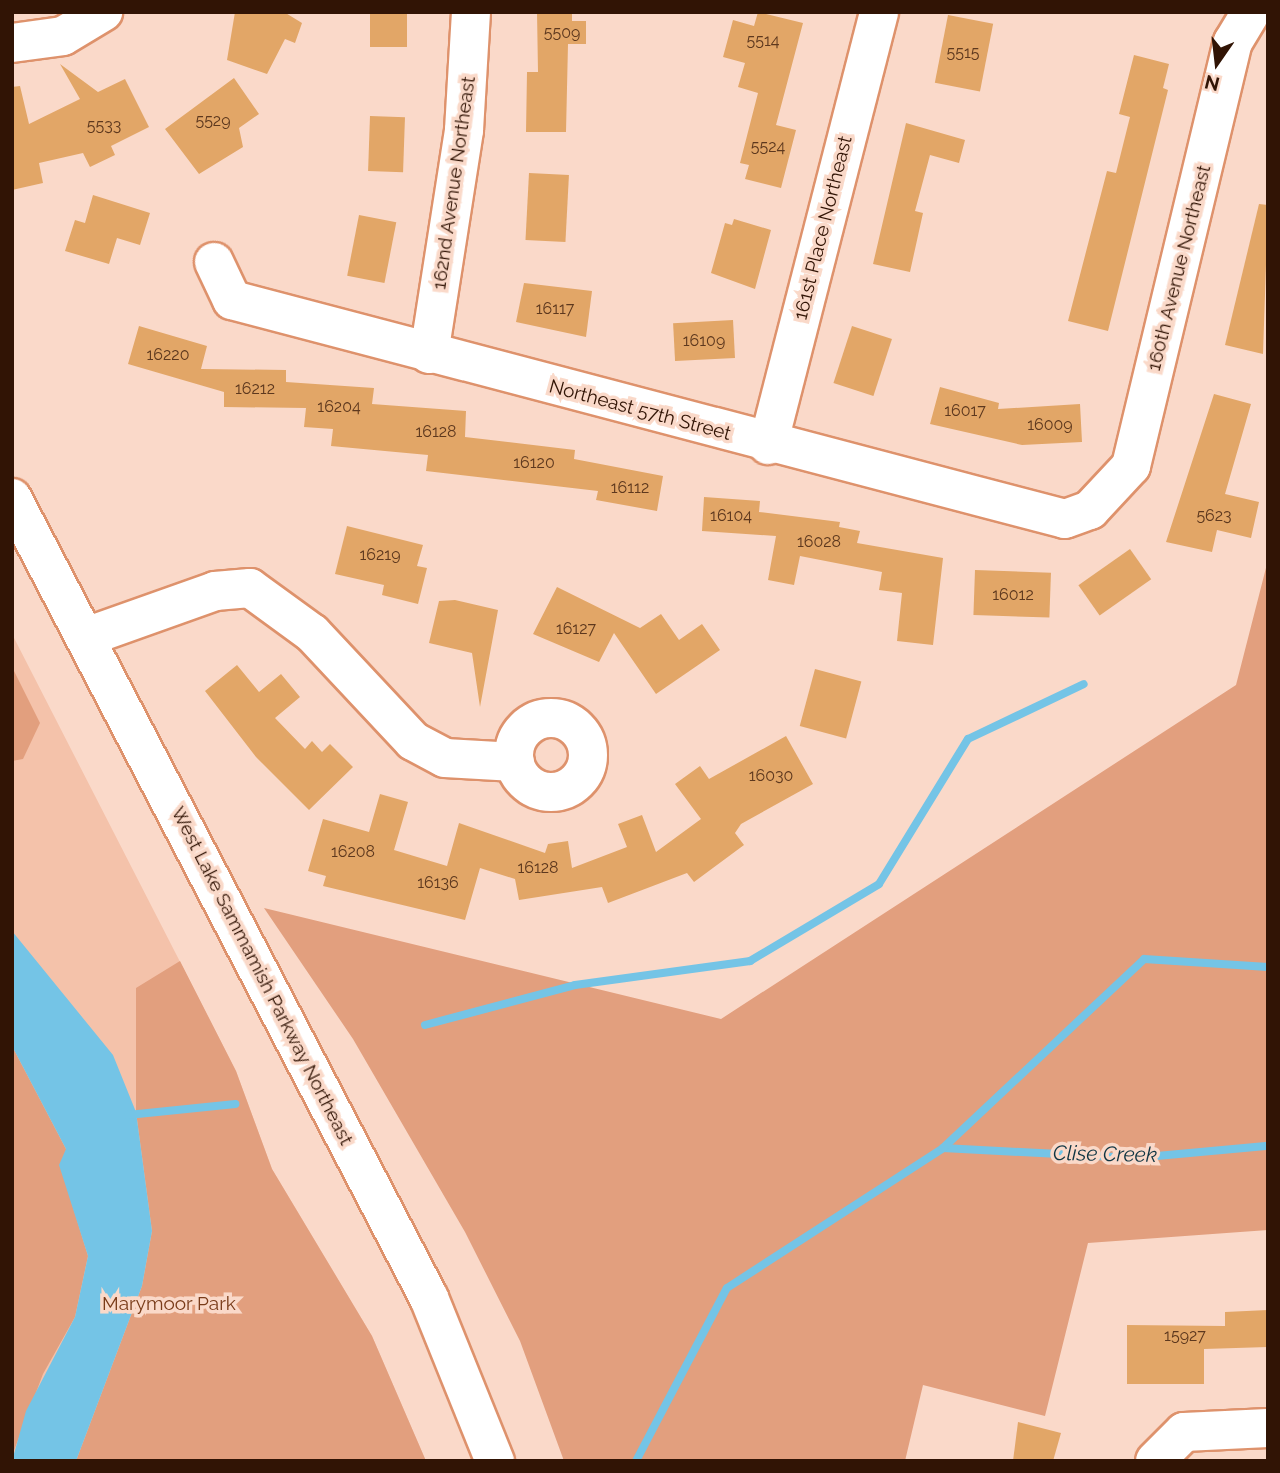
<!DOCTYPE html>
<html>
<head>
<meta charset="utf-8">
<style>
  body { margin:0 }
  #map { position:relative; width:1280px; height:1473px; overflow:hidden; background:#fad9c9; font-family:Raleway,sans-serif }
  div>[style] { position:absolute }
  .green>* { inset:0; background:#f4c2aa }
  .forest>* { inset:0; background:#e29f7e }
  .water>* { inset:0; background:#74c4e6 }
  .stream>* { height:8px; margin:-4px; padding:0 4px; transform-origin:4px; border-radius:4px; background:#74c4e6 }
  .building>* { inset:0; background:#e2a667; transform-origin:0 0 }
  .roads { filter:drop-shadow(2px 0 #de926c) drop-shadow(-2px 0 #de926c) drop-shadow(0 2px #de926c) drop-shadow(0 -2px #de926c) }
  .minor>* { height:38px; margin:-19px; padding:0 19px; transform-origin:19px; border-radius:19px; background:#fff }
  .minor>.ring { margin:-19px; padding:0; box-sizing:content-box; background:none; border:38px solid #fff; border-radius:50% }
  .major>* { height:38px; margin:-19px; padding:0 19px; transform-origin:19px; border-radius:19px; background:#fff }
  span { translate:-50% -50%; white-space:nowrap; text-align:center; line-height:1.15; -webkit-text-stroke:7px #fad9c9; paint-order:stroke }
  .number-label { font-size:16px; color:#5d381e }
  .number-label span { -webkit-text-stroke-width:0 }
  .street-label { font-size:19px; color:#311405 }
  .park-label { font-size:19px; color:#793b19 }
  .water-label { font-size:21px; color:#0f3543; font-style:italic }
  .frame { position:absolute; inset:0; border:14px solid #311405; pointer-events:none }
  .north { position:absolute; left:1182px; top:28px; width:70px; height:70px; -webkit-text-stroke:5px #fad9c9; paint-order:stroke; rotate:194deg; font-size:19px; font-weight:700; line-height:28px; text-align:center; color:#311405 }
  .north::after { content:''; display:block; margin:auto; width:24px; height:32px; background:#311405; clip-path:polygon(50% 0,100% 100%,50% 72%,0 100%) }
</style>
</head>
<body>
<div id="map">
  <div class="green">
    <div style="clip-path:polygon(12px 634px,236px 1071px,272px 1169px,372px 1336px,426px 1461px,12px 1461px)"></div>
  </div>
  <div class="forest">
    <div style="clip-path:polygon(1268px 560px,1268px 1230px,1088px 1243px,1045px 1416px,923px 1385px,905px 1461px,564px 1461px,520px 1341px,465px 1232px,353px 1039px,264px 908px,721px 1019px,1236px 685px)"></div>
    <div style="clip-path:polygon(12px 667px,40px 723px,23px 759px,12px 761px)"></div>
    <div style="clip-path:polygon(180px 961px,236px 1071px,272px 1169px,372px 1336px,426px 1461px,76px 1461px,142px 1286px,152px 1231px,136px 1112px,136px 988px)"></div>
    <div style="clip-path:polygon(12px 1046px,66px 1149px,65px 1181px,88px 1256px,75px 1317px,43px 1374px,12px 1456px)"></div>
  </div>
  <div class="water">
    <div style="clip-path:polygon(12px 931px,113px 1055px,136px 1112px,152px 1231px,142px 1286px,76px 1461px,12px 1461px,26px 1411px,75px 1317px,88px 1256px,59px 1165px,66px 1149px,12px 1046px)"></div>
  </div>
  <div class="stream">
    <div style="left:425px;top:1025px;width:155px;rotate:-14.9deg"></div>
    <div style="left:575px;top:985px;width:177px;rotate:-7.8deg"></div>
    <div style="left:750px;top:961px;width:150px;rotate:-30.8deg"></div>
    <div style="left:879px;top:884px;width:170px;rotate:-58.5deg"></div>
    <div style="left:968px;top:739px;width:128px;rotate:-25.4deg"></div>
    <div style="left:128px;top:1115px;width:108px;rotate:-5.9deg"></div>
    <div style="left:943px;top:1148px;width:192px;rotate:3deg"></div>
    <div style="left:1135px;top:1158px;width:134px;rotate:-5.2deg"></div>
    <div style="left:636px;top:1461px;width:195px;rotate:-62.3deg"></div>
    <div style="left:727px;top:1288px;width:257px;rotate:-32.9deg"></div>
    <div style="left:943px;top:1148px;width:276px;rotate:-43.2deg"></div>
    <div style="left:1144px;top:959px;width:124px;rotate:3.7deg"></div>
  </div>
  <div class="building">
    <div style="clip-path:polygon(235px 12px,284px 12px,302px 23px,295px 43px,285px 39px,267px 74px,227px 60px)"></div>
    <div style="left:370px;top:12px;width:37px;height:35px"></div>
    <div style="clip-path:polygon(537px 12px,572px 12px,572px 21px,586px 21px,586px 44px,568px 44px,566px 132px,526px 132px,527px 72px,538px 72px)"></div>
    <div style="clip-path:polygon(758px 12px,803px 23px,776px 125px,796px 130px,781px 188px,745px 179px,749px 165px,740px 163px,758px 93px,738px 87px,745px 63px,723px 57px,733px 20px,754px 26px)"></div>
    <div style="left:948px;top:15px;width:46px;height:69px;rotate:11deg"></div>
    <div style="clip-path:polygon(1134px 55px,1169px 64px,1163px 88px,1168px 90px,1108px 331px,1068px 321px,1107px 171px,1116px 173px,1130px 117px,1119px 114px)"></div>
    <div style="clip-path:polygon(60px 64px,98px 92px,125px 79px,149px 127px,111px 146px,115px 155px,90px 167px,83px 153px,39px 163px,43px 183px,12px 190px,12px 87px,20px 86px,29px 124px,80px 99px)"></div>
    <div style="clip-path:polygon(234px 78px,259px 114px,239px 128px,243px 147px,199px 174px,165px 129px)"></div>
    <div style="left:370px;top:116px;width:35px;height:55px;rotate:2deg"></div>
    <div style="clip-path:polygon(906px 123px,965px 140px,959px 163px,930px 155px,915px 211px,923px 213px,910px 272px,873px 264px)"></div>
    <div style="left:529px;top:173px;width:40px;height:67px;rotate:3deg"></div>
    <div style="clip-path:polygon(93px 195px,150px 213px,140px 245px,117px 238px,109px 264px,65px 251px,75px 220px,85px 223px)"></div>
    <div style="clip-path:polygon(1259px 204px,1268px 205px,1263px 354px,1225px 345px)"></div>
    <div style="left:359px;top:215px;width:38px;height:62px;rotate:11deg"></div>
    <div style="clip-path:polygon(734px 219px,771px 230px,755px 289px,711px 273px,725px 223px,732px 225px)"></div>
    <div style="clip-path:polygon(524px 283px,592px 291px,586px 337px,516px 322px)"></div>
    <div style="left:733px;top:320px;width:38px;height:60px;rotate:87deg"></div>
    <div style="clip-path:polygon(139px 326px,207px 346px,201px 369px,286px 370px,286px 382px,374px 388px,372px 404px,466px 411px,465px 437px,575px 450px,574px 459px,663px 476px,657px 511px,596px 500px,598px 491px,426px 471px,428px 455px,331px 446px,333px 429px,304px 427px,306px 408px,224px 407px,224px 392px,128px 364px)"></div>
    <div style="left:852px;top:326px;width:42px;height:60px;rotate:18deg"></div>
    <div style="clip-path:polygon(940px 387px,999px 403px,998px 409px,1080px 404px,1082px 442px,1022px 445px,930px 424px)"></div>
    <div style="clip-path:polygon(1214px 394px,1251px 404px,1225px 494px,1259px 502px,1251px 538px,1217px 530px,1212px 552px,1166px 542px)"></div>
    <div style="clip-path:polygon(704px 497px,760px 501px,759px 512px,840px 522px,839px 527px,860px 531px,857px 543px,943px 558px,933px 645px,897px 641px,902px 593px,879px 590px,882px 572px,800px 556px,794px 585px,768px 580px,776px 536px,702px 531px)"></div>
    <div style="clip-path:polygon(347px 526px,423px 545px,417px 566px,427px 568px,418px 604px,382px 595px,384px 585px,335px 574px)"></div>
    <div style="left:1130px;top:549px;width:37px;height:63px;rotate:55deg"></div>
    <div style="left:975px;top:570px;width:76px;height:45px;rotate:2deg"></div>
    <div style="clip-path:polygon(557px 587px,640px 628px,661px 614px,679px 640px,702px 624px,720px 650px,656px 694px,614px 633px,599px 662px,533px 634px)"></div>
    <div style="clip-path:polygon(455px 600px,498px 610px,480px 707px,472px 653px,429px 643px,439px 601px)"></div>
    <div style="clip-path:polygon(237px 665px,259px 692px,281px 674px,300px 697px,275px 718px,305px 749px,312px 741px,322px 752px,330px 744px,353px 767px,309px 810px,256px 757px,205px 691px)"></div>
    <div style="left:815px;top:669px;width:48px;height:59px;rotate:15deg"></div>
    <div style="clip-path:polygon(786px 736px,813px 784px,741px 824px,735px 833px,744px 845px,694px 882px,687px 873px,608px 903px,602px 887px,519px 900px,515px 879px,480px 868px,465px 920px,323px 886px,326px 876px,308px 871px,323px 819px,369px 832px,380px 794px,408px 802px,394px 850px,447px 866px,459px 823px,545px 853px,548px 844px,568px 841px,572px 868px,627px 847px,618px 824px,642px 815px,656px 852px,701px 819px,675px 784px,700px 766px,709px 779px)"></div>
    <div style="clip-path:polygon(1268px 1310px,1268px 1347px,1204px 1349px,1204px 1384px,1127px 1384px,1127px 1325px,1225px 1326px,1225px 1312px)"></div>
    <div style="clip-path:polygon(1018px 1422px,1061px 1433px,1053px 1461px,1013px 1461px)"></div>
  </div>
  <div class="roads">
    <div class="minor">
      <div style="left:12px;top:43px;width:51px;rotate:-7.8deg"></div>
      <div style="left:63px;top:36px;width:47px;rotate:-31deg"></div>
      <div style="left:214px;top:262px;width:42px;rotate:64.7deg"></div>
      <div style="left:232px;top:300px;width:861px;rotate:14.73deg"></div>
      <div style="left:1065px;top:519px;width:27px;rotate:-20deg"></div>
      <div style="left:1090px;top:510px;width:60px;rotate:-47deg"></div>
      <div style="left:1131px;top:466px;width:436px;rotate:-76.5deg"></div>
      <div style="left:1233px;top:42px;width:31px;rotate:-59deg"></div>
      <div style="left:429px;top:354px;width:227px;rotate:-81.1deg"></div>
      <div style="left:464px;top:130px;width:118px;rotate:-86.6deg"></div>
      <div style="left:768px;top:445px;width:447px;rotate:-75.6deg"></div>
      <div style="left:86px;top:637px;width:137px;rotate:-19.6deg"></div>
      <div style="left:215px;top:591px;width:35px;rotate:-5deg"></div>
      <div style="left:250px;top:588px;width:77px;rotate:36deg"></div>
      <div style="left:312px;top:633px;width:148px;rotate:46.9deg"></div>
      <div style="left:413px;top:741px;width:36px;rotate:28deg"></div>
      <div style="left:445px;top:758px;width:70px;rotate:3.3deg"></div>
      <div class="ring" style="left:514px;top:718px;width:36px;height:36px"></div>
      <div style="left:1155px;top:1461px;width:41px;rotate:-45deg"></div>
      <div style="left:1184px;top:1432px;width:84px;rotate:-2.7deg"></div>
    </div>
    <div class="major">
      <div style="left:12px;top:498px;width:902px;rotate:62.47deg"></div>
      <div style="left:429px;top:1298px;width:176px;rotate:68deg"></div>
    </div>
  </div>
  <div class="number-label">
    <span style="left:562px;top:33px">5509</span>
    <span style="left:763px;top:41px">5514</span>
    <span style="left:963px;top:53px">5515</span>
    <span style="left:213px;top:121px">5529</span>
    <span style="left:104px;top:126px">5533</span>
    <span style="left:768px;top:147px">5524</span>
    <span style="left:555px;top:309px">16117</span>
    <span style="left:704px;top:341px">16109</span>
    <span style="left:168px;top:355px">16220</span>
    <span style="left:255px;top:389px">16212</span>
    <span style="left:339px;top:407px">16204</span>
    <span style="left:965px;top:411px">16017</span>
    <span style="left:1050px;top:425px">16009</span>
    <span style="left:436px;top:432px">16128</span>
    <span style="left:534px;top:463px">16120</span>
    <span style="left:630px;top:488px">16112</span>
    <span style="left:731px;top:516px">16104</span>
    <span style="left:1214px;top:516px">5623</span>
    <span style="left:819px;top:542px">16028</span>
    <span style="left:380px;top:555px">16219</span>
    <span style="left:1013px;top:595px">16012</span>
    <span style="left:576px;top:629px">16127</span>
    <span style="left:771px;top:776px">16030</span>
    <span style="left:353px;top:852px">16208</span>
    <span style="left:538px;top:868px">16128</span>
    <span style="left:438px;top:883px">16136</span>
    <span style="left:1185px;top:1336px">15927</span>
  </div>
  <div class="street-label">
    <span style="left:454px;top:183px;rotate:-82deg">162nd Avenue Northeast</span>
    <span style="left:823px;top:228px;rotate:-76deg">161st Place Northeast</span>
    <span style="left:1179px;top:268px;rotate:-76deg">160th Avenue Northeast</span>
    <span style="left:640px;top:410px;rotate:15deg">Northeast 57th Street</span>
    <span style="left:262px;top:976px;rotate:63deg">West Lake Sammamish Parkway Northeast</span>
  </div>
  <div class="park-label">
    <span style="left:169px;top:1304px">Marymoor Park</span>
  </div>
  <div class="water-label">
    <span style="left:1105px;top:1154px;rotate:1deg">Clise Creek</span>
  </div>
  <div class="frame"></div>
  <div class="north">N</div>
</div>
</body>
</html>
